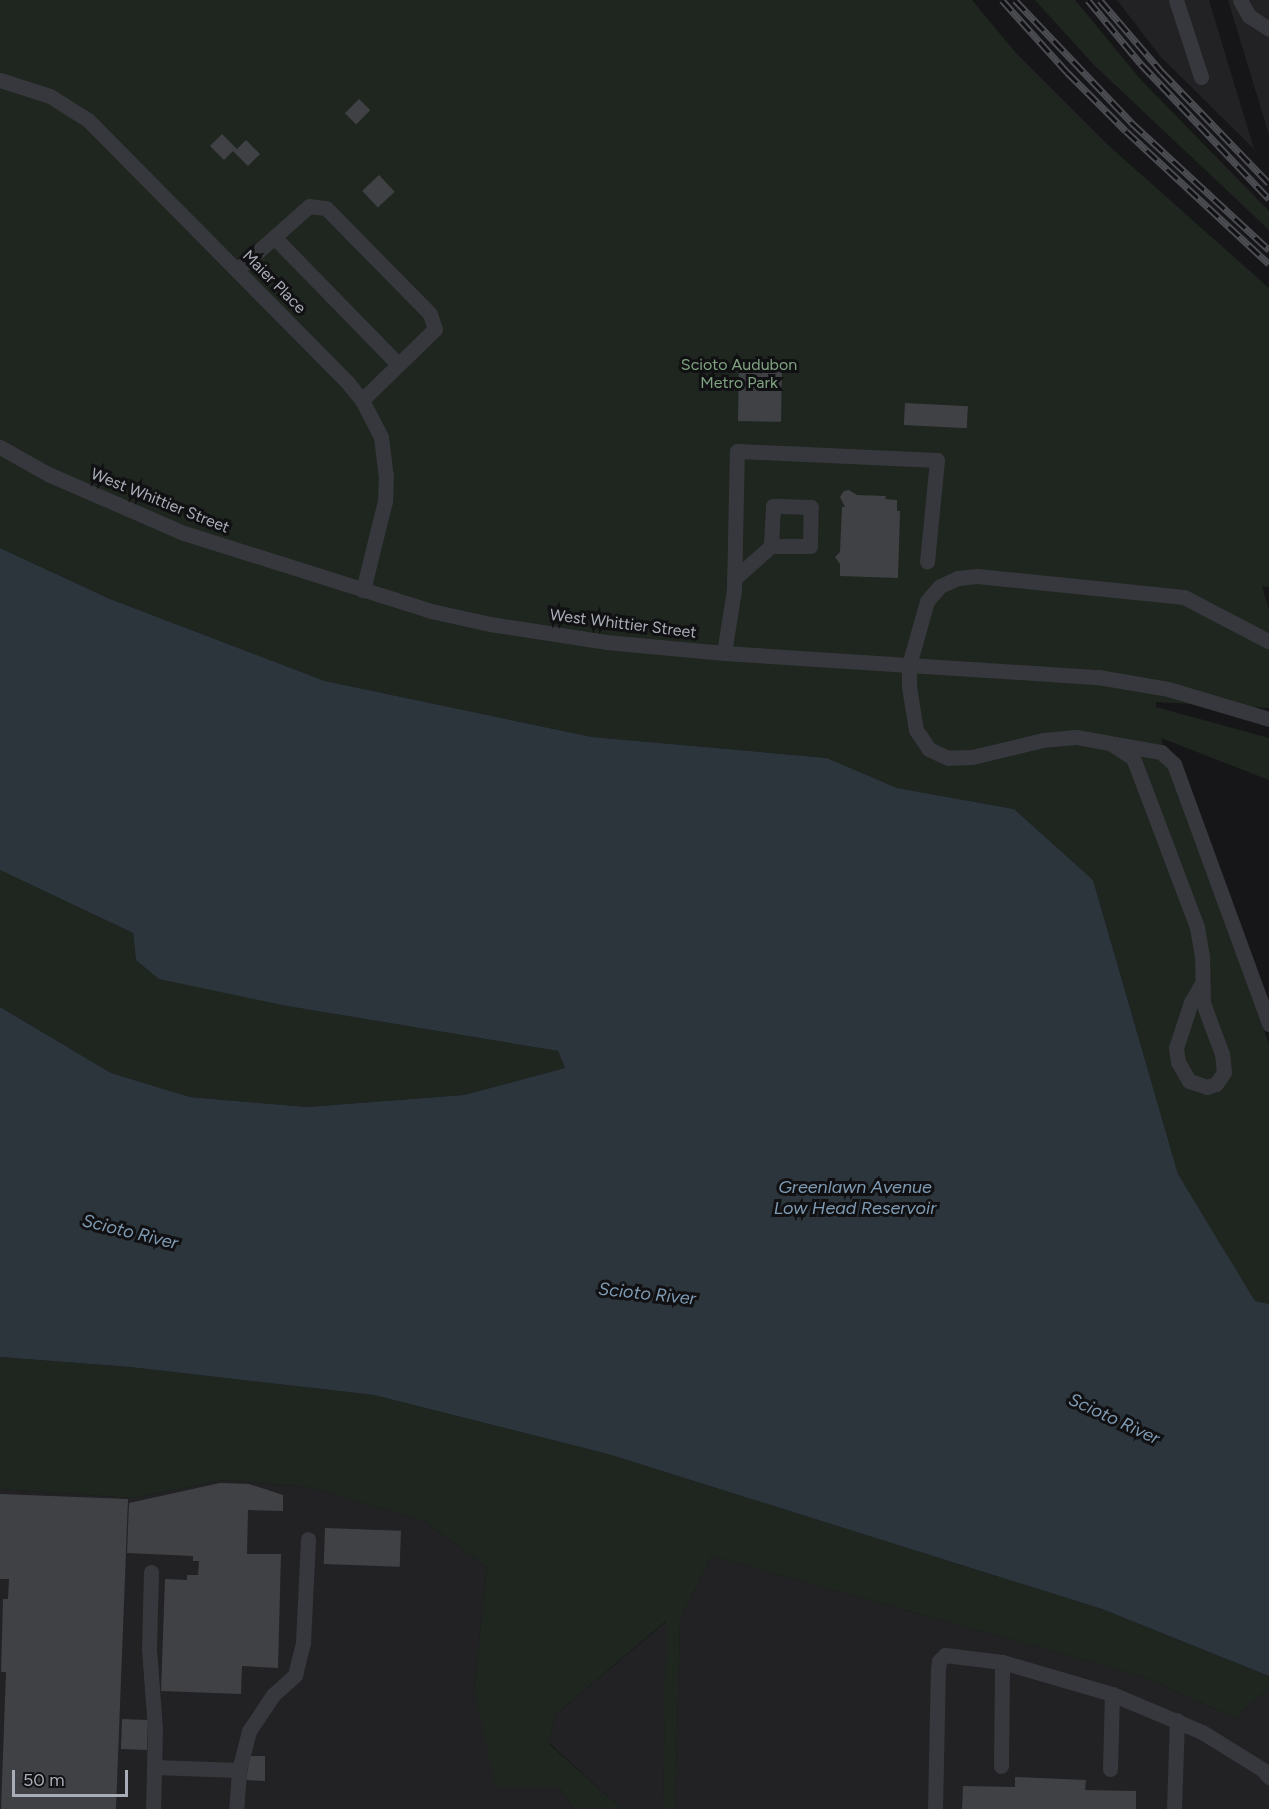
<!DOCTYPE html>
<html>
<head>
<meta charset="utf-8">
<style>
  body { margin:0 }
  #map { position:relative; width:1269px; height:1809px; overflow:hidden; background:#161618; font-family:Figtree,sans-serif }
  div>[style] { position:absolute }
  .built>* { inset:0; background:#222225 }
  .green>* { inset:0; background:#1e261f }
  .water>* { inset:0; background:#2c353c }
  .building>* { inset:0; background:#404145; transform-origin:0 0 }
  .minor>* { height:15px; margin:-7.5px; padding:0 7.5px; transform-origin:7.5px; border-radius:7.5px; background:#37383d }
  .rail>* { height:7px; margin-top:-3.5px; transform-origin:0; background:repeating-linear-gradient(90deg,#111113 0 14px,#4a4c52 0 28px); box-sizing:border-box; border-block:2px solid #4a4c52 }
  span { translate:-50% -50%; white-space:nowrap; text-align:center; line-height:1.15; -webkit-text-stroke:6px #111113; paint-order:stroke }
  .street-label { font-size:16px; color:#a8adb8 }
  .park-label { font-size:16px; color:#7fa381 }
  .water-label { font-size:18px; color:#7f9bb3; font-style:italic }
  .scale { position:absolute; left:12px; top:1770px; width:116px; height:27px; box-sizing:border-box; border:3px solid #a8adb8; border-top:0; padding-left:8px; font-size:18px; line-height:21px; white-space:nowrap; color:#a8adb8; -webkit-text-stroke:4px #111113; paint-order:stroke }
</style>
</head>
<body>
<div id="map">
  <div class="built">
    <div style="clip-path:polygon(1117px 0,1209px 0,1254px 149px,1160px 56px)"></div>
    <div style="clip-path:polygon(1228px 0,1269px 0,1269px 135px)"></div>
    <div style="clip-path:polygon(223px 1480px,308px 1487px,424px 1521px,487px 1567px,474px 1691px,559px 1787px,574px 1809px,0 1809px,0 1489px,132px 1498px)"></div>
    <div style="clip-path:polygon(712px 1556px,1141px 1676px,1235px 1718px,1269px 1688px,1269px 1809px,675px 1809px,680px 1619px)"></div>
    <div style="clip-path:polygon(667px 1621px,663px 1809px,622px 1809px,549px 1743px,555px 1715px)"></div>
  </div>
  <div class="green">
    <div style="clip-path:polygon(0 0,972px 0,1016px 53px,1108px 145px,1269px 288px,1269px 587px,1262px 586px,1269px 610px,1269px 708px,1156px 702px,1156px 707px,1269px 738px,1269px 780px,1161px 738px,1167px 764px,1269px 1044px,1269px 1304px,1255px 1301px,1178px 1174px,1093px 880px,1014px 809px,897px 788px,827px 758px,592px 737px,325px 681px,110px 599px,0 548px)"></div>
    <div style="clip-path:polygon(1035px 0,1075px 0,1142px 81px,1269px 211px,1269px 230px,1094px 65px)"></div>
    <div style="clip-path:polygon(0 870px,133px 933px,136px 960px,287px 1006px,558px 1051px,565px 1068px,464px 1095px,307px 1107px,190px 1097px,111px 1073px,0 1007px)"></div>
    <div style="clip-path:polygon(0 1357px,130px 1367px,374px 1395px,608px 1454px,1102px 1609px,1269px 1676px,1269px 1688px,1235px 1718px,1141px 1676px,712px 1556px,680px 1619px,675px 1809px,663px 1809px,666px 1621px,555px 1715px,549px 1744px,622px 1809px,574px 1809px,559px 1787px,496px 1787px,474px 1691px,487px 1567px,424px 1521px,308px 1487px,223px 1480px,132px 1498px,0 1489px)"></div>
  </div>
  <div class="water">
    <div style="clip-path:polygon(0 548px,110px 599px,325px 681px,592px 737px,827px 758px,897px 788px,1014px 809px,1093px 880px,1178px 1174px,1255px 1301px,1269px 1304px,1269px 1676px,1102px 1609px,608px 1454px,374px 1395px,130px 1367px,0 1357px,0 1007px,111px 1073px,190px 1097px,307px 1107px,464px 1095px,565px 1068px,558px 1051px,287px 1006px,159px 979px,136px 960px,133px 933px,0 870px)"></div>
  </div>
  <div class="building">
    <div style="left:359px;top:99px;width:16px;height:20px;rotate:45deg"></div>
    <div style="clip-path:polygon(222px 134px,237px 149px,246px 140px,260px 154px,248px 166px,233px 151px,224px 160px,210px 146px)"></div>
    <div style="left:379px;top:175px;width:23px;height:23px;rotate:47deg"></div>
    <div style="left:739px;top:365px;width:43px;height:56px;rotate:1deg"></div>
    <div style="left:905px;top:403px;width:63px;height:22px;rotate:3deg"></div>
    <div style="clip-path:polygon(849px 490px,857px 495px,886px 496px,885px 499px,897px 500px,897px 511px,900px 511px,898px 578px,840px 576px,840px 564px,835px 557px,840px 552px,842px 507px,845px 507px,840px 497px,844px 491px)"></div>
    <div style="clip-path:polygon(220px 1483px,249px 1484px,283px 1495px,283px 1511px,248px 1510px,247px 1554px,281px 1554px,278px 1668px,242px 1666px,241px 1694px,161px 1691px,165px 1579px,187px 1580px,187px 1575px,198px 1575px,199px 1561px,193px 1561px,193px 1556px,127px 1553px,129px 1503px)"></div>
    <div style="clip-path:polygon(0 1494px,128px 1499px,116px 1809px,1px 1809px,6px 1672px,1px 1672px,3px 1599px,8px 1599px,9px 1579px,0 1579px)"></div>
    <div style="left:325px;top:1528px;width:76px;height:36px;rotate:2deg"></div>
    <div style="left:122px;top:1719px;width:26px;height:30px;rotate:2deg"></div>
    <div style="clip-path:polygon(250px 1756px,265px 1756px,265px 1781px,246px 1780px)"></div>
    <div style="clip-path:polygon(1015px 1777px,1086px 1780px,1085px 1790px,1136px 1791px,1136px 1809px,962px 1809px,963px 1786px,1015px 1787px)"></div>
  </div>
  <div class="minor">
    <div style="left:1176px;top:0;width:81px;rotate:72deg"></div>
    <div style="left:1240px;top:0;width:18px;rotate:61deg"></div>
    <div style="left:1249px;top:16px;width:24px;rotate:33deg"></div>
    <div style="left:0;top:80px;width:52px;rotate:17.7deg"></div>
    <div style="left:50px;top:96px;width:45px;rotate:32.3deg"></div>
    <div style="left:88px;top:120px;width:370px;rotate:45.3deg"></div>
    <div style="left:348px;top:383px;width:22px;rotate:51deg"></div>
    <div style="left:362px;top:400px;width:42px;rotate:62.8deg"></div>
    <div style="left:381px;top:437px;width:38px;rotate:83deg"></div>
    <div style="left:386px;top:475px;width:26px;rotate:92deg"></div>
    <div style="left:385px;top:501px;width:92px;rotate:103.9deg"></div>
    <div style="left:274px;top:237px;width:177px;rotate:45.7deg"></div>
    <div style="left:237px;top:270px;width:96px;rotate:-41.6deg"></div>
    <div style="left:309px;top:206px;width:17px;rotate:7deg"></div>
    <div style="left:326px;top:208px;width:148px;rotate:45.5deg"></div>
    <div style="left:430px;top:314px;width:16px;rotate:72deg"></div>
    <div style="left:435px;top:329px;width:102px;rotate:135.8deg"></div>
    <div style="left:0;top:447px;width:55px;rotate:29.4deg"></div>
    <div style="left:48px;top:474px;width:148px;rotate:23.5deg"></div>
    <div style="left:184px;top:533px;width:259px;rotate:17.5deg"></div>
    <div style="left:431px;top:611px;width:60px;rotate:12.4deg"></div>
    <div style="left:490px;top:624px;width:117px;rotate:8.8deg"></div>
    <div style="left:606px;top:642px;width:119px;rotate:5.3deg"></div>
    <div style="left:724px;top:653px;width:375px;rotate:3.7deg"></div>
    <div style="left:1098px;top:677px;width:71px;rotate:9.7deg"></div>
    <div style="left:1168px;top:689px;width:105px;rotate:16.5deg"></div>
    <div style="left:734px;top:579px;width:50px;rotate:-41.7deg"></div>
    <div style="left:771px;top:546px;width:39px"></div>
    <div style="left:810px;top:546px;width:39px;rotate:-89deg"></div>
    <div style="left:811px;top:507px;width:38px;rotate:-178deg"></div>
    <div style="left:773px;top:506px;width:40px;rotate:92.9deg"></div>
    <div style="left:724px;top:653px;width:64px;rotate:-81deg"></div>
    <div style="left:734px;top:590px;width:139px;rotate:-88.8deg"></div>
    <div style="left:737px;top:451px;width:200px;rotate:2.6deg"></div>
    <div style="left:937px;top:460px;width:102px;rotate:95.6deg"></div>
    <div style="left:1115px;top:744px;width:47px;rotate:9.9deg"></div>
    <div style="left:1161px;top:752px;width:18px;rotate:43deg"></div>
    <div style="left:1174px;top:764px;width:277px;rotate:69.9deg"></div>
    <div style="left:1201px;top:985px;width:20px;rotate:120deg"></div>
    <div style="left:1191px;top:1002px;width:48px;rotate:108.1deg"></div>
    <div style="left:1176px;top:1048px;width:14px;rotate:82deg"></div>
    <div style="left:1178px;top:1062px;width:22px;rotate:60deg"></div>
    <div style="left:1189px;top:1081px;width:19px;rotate:18deg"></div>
    <div style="left:1207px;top:1087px;width:9px;rotate:-18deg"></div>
    <div style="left:1216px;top:1084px;width:14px;rotate:-56deg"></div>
    <div style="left:1224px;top:1072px;width:18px;rotate:-96deg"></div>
    <div style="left:1222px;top:1054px;width:54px;rotate:-110.4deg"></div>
    <div style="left:1203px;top:1003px;width:47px;rotate:-91.2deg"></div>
    <div style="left:1202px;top:956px;width:29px;rotate:-100deg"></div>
    <div style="left:1197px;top:927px;width:181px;rotate:-110.7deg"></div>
    <div style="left:1133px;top:758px;width:27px;rotate:-147deg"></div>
    <div style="left:1110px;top:743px;width:35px;rotate:-170deg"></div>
    <div style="left:1076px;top:737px;width:33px;rotate:175deg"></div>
    <div style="left:1043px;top:740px;width:73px;rotate:166.5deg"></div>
    <div style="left:972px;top:757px;width:24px;rotate:178deg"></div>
    <div style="left:948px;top:758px;width:21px;rotate:-155deg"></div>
    <div style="left:929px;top:749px;width:23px;rotate:-124deg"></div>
    <div style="left:916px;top:730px;width:44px;rotate:-99.2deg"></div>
    <div style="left:909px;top:687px;width:22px;rotate:-90deg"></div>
    <div style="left:909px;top:665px;width:66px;rotate:-74.3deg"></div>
    <div style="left:927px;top:601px;width:20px;rotate:-49deg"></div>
    <div style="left:940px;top:586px;width:20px;rotate:-24deg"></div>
    <div style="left:958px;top:578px;width:19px;rotate:-6deg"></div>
    <div style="left:977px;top:576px;width:208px;rotate:5.8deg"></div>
    <div style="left:1184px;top:597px;width:95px;rotate:27.6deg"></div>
    <div style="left:151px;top:1572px;width:77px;rotate:91.5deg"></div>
    <div style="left:149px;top:1649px;width:80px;rotate:85.7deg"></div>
    <div style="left:155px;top:1729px;width:80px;rotate:91.4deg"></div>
    <div style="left:1001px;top:1766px;width:104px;rotate:-89.4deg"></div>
    <div style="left:154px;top:1767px;width:85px;rotate:2deg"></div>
    <div style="left:239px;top:1770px;width:39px;rotate:94deg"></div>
    <div style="left:1110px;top:1769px;width:75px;rotate:-88.5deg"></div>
    <div style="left:239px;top:1770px;width:40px;rotate:-75.6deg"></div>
    <div style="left:249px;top:1731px;width:43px;rotate:-56.3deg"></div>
    <div style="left:273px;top:1695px;width:30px;rotate:-42deg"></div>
    <div style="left:295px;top:1675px;width:34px;rotate:-76deg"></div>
    <div style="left:303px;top:1642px;width:103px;rotate:-87.2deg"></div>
    <div style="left:935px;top:1809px;width:140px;rotate:-88.8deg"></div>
    <div style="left:938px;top:1669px;width:8px;rotate:-83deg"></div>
    <div style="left:939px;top:1661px;width:8px;rotate:-45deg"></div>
    <div style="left:945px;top:1655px;width:57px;rotate:7deg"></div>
    <div style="left:1002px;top:1662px;width:115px;rotate:16.2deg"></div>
    <div style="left:1112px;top:1694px;width:98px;rotate:22.9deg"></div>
    <div style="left:1202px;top:1732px;width:70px;rotate:31.7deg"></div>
    <div style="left:1262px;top:1769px;width:11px;rotate:49deg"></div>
    <div style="left:1174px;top:1809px;width:89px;rotate:-88.1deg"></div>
  </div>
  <div class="rail">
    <div style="left:1002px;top:0;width:97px;rotate:47.9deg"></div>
    <div style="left:1067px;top:72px;width:83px;rotate:45deg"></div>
    <div style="left:1126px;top:131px;width:195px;rotate:42.9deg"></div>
    <div style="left:1015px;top:0;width:170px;rotate:46.4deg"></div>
    <div style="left:1132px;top:123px;width:187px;rotate:42.8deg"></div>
    <div style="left:1088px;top:0;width:83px;rotate:50.4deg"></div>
    <div style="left:1141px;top:64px;width:186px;rotate:46.5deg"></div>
    <div style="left:1100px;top:0;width:95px;rotate:49.3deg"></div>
    <div style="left:1162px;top:72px;width:154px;rotate:46.1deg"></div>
  </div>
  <div class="street-label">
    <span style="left:274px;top:282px;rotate:45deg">Maier Place</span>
    <span style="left:160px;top:501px;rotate:22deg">West Whittier Street</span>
    <span style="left:623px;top:624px;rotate:7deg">West Whittier Street</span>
  </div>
  <div class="park-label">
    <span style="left:739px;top:374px">Scioto Audubon<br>Metro Park</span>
  </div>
  <div class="water-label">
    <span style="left:855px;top:1198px">Greenlawn Avenue<br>Low Head Reservoir</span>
    <span style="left:130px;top:1232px;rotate:14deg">Scioto River</span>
    <span style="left:647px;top:1294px;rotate:6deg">Scioto River</span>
    <span style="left:1114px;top:1419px;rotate:25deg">Scioto River</span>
  </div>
  <div class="scale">50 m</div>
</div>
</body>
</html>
